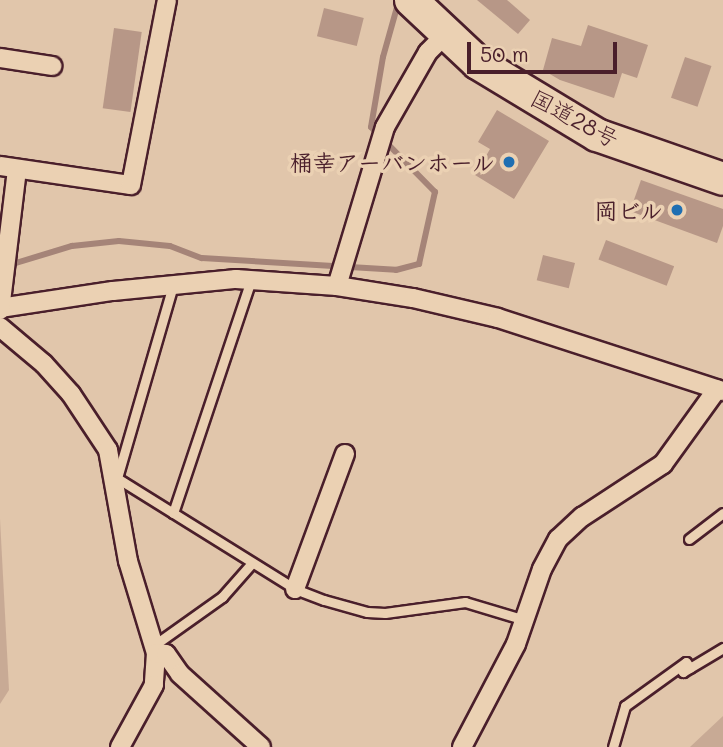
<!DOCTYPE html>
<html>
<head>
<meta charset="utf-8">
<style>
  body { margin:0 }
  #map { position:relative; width:723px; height:747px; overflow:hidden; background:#e1c6ab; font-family:Mali,"Klee One",sans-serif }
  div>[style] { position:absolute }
  .green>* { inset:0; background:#c8aa95 }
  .stream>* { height:6px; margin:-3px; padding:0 3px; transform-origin:3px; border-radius:3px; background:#a58478 }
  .building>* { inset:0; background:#b79787; transform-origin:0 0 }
  .roads { filter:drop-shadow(2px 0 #4a1f2b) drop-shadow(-2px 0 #4a1f2b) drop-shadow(0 2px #4a1f2b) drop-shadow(0 -2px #4a1f2b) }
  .lane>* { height:9px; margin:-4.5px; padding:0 4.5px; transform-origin:4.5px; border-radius:4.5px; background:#ebd1b3 }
  .street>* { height:18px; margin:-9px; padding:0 9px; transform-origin:9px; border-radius:9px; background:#ebd1b3 }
  .highway>* { height:32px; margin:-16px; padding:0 16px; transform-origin:16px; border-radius:16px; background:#ebd1b3 }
  .dots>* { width:19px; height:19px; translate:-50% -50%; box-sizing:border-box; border:4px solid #ebd1b3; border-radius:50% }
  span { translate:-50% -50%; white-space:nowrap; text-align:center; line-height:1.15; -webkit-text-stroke:7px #ebd1b3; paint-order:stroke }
  .street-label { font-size:23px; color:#4a1f2b }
  .poi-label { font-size:23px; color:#4a1f2b; font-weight:700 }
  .right { translate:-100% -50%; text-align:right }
  .scale { position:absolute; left:467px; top:42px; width:150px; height:32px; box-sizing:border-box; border:4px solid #4a1f2b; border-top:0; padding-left:9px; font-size:21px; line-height:24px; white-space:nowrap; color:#4a1f2b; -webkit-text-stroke:5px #ebd1b3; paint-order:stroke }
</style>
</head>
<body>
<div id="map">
  <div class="green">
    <div style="clip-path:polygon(0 519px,9px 690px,0 704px)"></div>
    <div style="clip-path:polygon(723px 716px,723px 747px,690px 747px)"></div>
  </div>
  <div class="stream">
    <div style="left:6px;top:266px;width:69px;rotate:-16.9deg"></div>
    <div style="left:72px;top:246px;width:47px;rotate:-6.1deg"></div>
    <div style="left:119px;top:241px;width:51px;rotate:5.6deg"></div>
    <div style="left:170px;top:246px;width:34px;rotate:21deg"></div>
    <div style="left:202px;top:258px;width:194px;rotate:3.5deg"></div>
    <div style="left:396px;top:270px;width:24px;rotate:-15deg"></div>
    <div style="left:419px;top:264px;width:74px;rotate:-77.5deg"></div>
    <div style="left:435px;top:192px;width:91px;rotate:-134.6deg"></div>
    <div style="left:371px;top:127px;width:71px;rotate:-80.3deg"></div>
    <div style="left:383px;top:57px;width:59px;rotate:-74.3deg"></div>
  </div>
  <div class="building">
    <div style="clip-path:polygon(477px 0,507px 0,530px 20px,518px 34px)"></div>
    <div style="left:324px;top:8px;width:41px;height:29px;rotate:14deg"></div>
    <div style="clip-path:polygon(588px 25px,648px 45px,637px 78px,622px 73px,614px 98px,560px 80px,543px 70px,552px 38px,581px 46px)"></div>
    <div style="left:114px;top:28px;width:28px;height:81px;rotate:8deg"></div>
    <div style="left:685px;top:57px;width:28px;height:43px;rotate:19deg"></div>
    <div style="clip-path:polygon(497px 110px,549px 141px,514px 199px,475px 175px,490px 149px,478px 142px)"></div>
    <div style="clip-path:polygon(641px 180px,723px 209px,723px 226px,717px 243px,630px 211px)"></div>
    <div style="left:606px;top:240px;width:73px;height:21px;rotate:21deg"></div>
    <div style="left:543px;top:255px;width:33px;height:26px;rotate:14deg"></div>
  </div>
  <div class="roads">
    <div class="lane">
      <div style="left:117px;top:478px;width:210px;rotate:31.9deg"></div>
      <div style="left:295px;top:589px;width:31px;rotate:21deg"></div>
      <div style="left:324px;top:600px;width:45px;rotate:15.6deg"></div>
      <div style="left:367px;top:612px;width:18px;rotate:3deg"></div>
      <div style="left:385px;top:613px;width:81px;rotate:-7.8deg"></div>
      <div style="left:465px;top:602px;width:63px;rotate:16.7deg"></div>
      <div style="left:117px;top:478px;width:201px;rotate:-73.8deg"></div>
      <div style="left:173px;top:513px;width:246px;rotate:-71.5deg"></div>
      <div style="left:689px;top:539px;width:43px;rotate:-37.4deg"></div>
      <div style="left:153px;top:646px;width:85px;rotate:-35.4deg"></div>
      <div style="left:222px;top:597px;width:45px;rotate:-48.6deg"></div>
      <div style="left:680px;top:667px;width:6px;rotate:59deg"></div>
      <div style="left:683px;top:672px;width:47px;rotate:-31deg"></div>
      <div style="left:613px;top:747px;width:43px;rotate:-73.7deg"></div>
      <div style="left:625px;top:706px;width:75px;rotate:-35.8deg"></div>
      <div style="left:686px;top:662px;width:7px;rotate:56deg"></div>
    </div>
    <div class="street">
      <div style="left:0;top:58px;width:53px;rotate:8.7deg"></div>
      <div style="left:0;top:166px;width:132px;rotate:8.3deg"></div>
      <div style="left:131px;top:185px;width:188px;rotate:-79deg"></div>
      <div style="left:337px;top:286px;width:166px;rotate:-73.2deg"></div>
      <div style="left:385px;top:127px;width:86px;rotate:-60.2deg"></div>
      <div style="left:428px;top:52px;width:25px;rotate:-45deg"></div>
      <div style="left:0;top:308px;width:114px;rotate:-8.6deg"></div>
      <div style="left:113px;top:291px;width:124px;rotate:-5.6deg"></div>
      <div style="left:236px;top:279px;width:101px;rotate:4deg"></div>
      <div style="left:337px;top:286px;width:77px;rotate:9deg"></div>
      <div style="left:413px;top:298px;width:87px;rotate:13.2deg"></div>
      <div style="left:498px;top:318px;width:237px;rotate:18deg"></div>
      <div style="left:0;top:310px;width:142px;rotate:-83.1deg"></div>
      <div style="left:0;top:327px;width:57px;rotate:40.1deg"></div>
      <div style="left:44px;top:364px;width:40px;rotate:48deg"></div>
      <div style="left:71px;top:394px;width:67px;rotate:56.5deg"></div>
      <div style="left:108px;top:450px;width:113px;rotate:79.8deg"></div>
      <div style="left:128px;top:561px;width:96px;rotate:73.1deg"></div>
      <div style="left:156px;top:653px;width:32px;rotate:94deg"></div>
      <div style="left:154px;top:685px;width:71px;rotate:118.7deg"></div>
      <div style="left:295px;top:589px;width:144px;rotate:-69.7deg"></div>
      <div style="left:156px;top:653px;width:10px;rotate:6deg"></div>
      <div style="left:166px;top:654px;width:24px;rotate:55deg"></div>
      <div style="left:180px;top:674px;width:109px;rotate:42deg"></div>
      <div style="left:462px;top:747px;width:116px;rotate:-62.3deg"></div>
      <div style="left:516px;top:644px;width:79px;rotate:-70.9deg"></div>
      <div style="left:542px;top:569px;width:34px;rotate:-62deg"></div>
      <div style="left:558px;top:539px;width:33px;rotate:-43deg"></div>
      <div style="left:582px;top:517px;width:97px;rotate:-33.2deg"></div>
      <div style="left:663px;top:464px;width:92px;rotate:-54.2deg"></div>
    </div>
    <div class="highway">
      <div style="left:411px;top:0;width:92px;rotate:43.2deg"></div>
      <div style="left:478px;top:63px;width:139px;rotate:31.2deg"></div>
      <div style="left:597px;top:135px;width:133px;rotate:19.2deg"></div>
    </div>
  </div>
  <div class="dots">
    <div style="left:509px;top:162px;background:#1f6fb2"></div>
    <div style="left:677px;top:210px;background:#1f6fb2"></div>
  </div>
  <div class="street-label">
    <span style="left:575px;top:118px;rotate:28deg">国道28号</span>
  </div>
  <div class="poi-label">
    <span class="right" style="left:495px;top:162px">桶幸アーバンホール</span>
    <span class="right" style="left:663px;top:210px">岡ビル</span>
  </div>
  <div class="scale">50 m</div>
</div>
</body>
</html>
